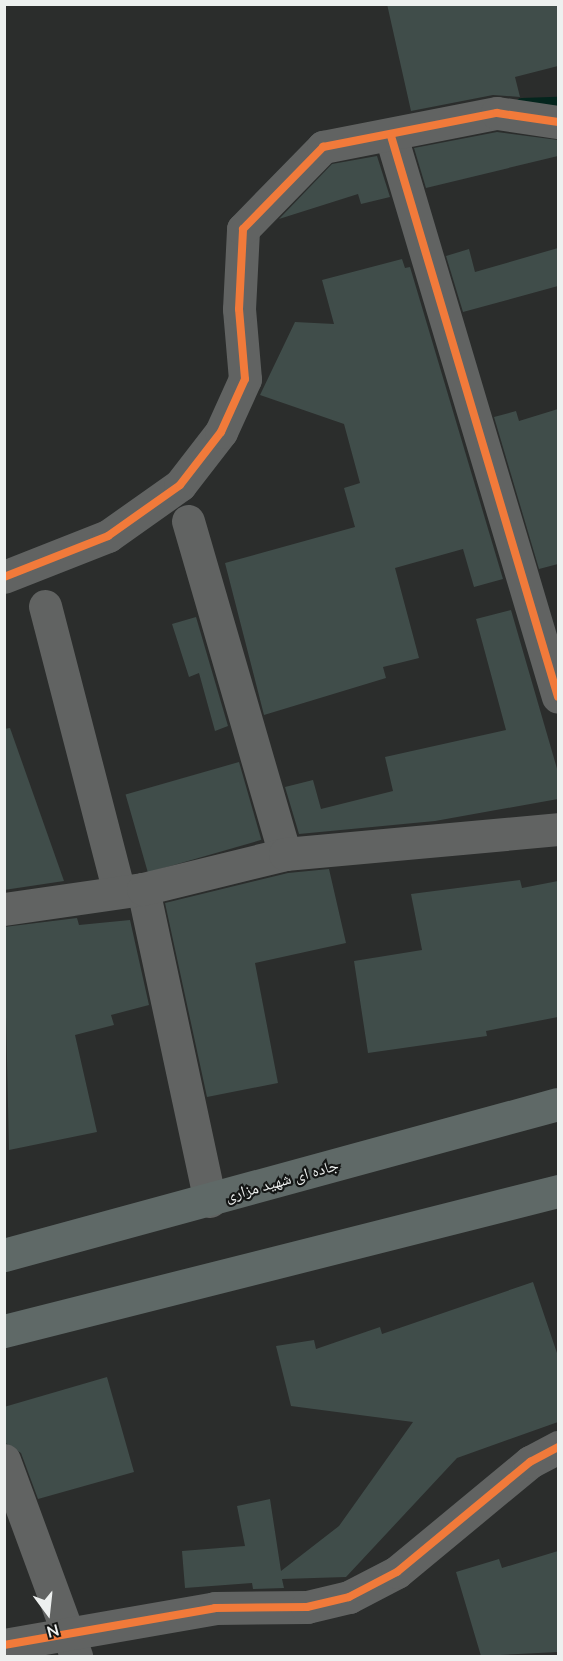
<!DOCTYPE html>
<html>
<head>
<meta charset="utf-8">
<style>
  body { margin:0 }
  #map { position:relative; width:563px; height:1661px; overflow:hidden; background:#2b2d2c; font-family:"Nunito Sans","Noto Naskh Arabic",sans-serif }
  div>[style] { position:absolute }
  .stream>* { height:14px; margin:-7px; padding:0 7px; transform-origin:7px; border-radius:7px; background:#04251d }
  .building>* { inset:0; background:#404d4a; transform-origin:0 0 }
  .minor>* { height:33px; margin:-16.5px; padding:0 16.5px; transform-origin:16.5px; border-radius:16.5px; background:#616362 }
  .major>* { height:33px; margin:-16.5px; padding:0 16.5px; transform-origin:16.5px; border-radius:16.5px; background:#5f6967 }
  .cycleway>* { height:8px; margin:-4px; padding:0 4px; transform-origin:4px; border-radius:4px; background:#f17a3a }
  span { translate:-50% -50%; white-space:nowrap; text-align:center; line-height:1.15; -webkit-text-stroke:4.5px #141615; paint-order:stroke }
  .street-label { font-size:16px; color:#edf0ef }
  .frame { position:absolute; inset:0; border:6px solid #edf0ef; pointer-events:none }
  .north { position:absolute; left:18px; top:1583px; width:60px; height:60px; -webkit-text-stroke:4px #141615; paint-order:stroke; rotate:165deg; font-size:16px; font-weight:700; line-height:24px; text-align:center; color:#edf0ef }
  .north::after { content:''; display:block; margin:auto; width:21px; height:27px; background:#edf0ef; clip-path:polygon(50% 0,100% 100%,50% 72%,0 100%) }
</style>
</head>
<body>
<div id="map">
  <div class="stream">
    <div style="left:522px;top:105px;width:36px;rotate:-2deg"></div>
  </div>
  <div class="building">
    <div style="clip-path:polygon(387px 4px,558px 4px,558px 66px,515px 77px,520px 97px,493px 95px,411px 111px)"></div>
    <div style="clip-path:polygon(497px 132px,558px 140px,558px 156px,426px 188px,414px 148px)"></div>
    <div style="clip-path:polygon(377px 156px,390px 197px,361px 204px,358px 194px,279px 219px,332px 164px)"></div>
    <div style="clip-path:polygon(558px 248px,558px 286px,463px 312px,446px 256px,469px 249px,475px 272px)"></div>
    <div style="clip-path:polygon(402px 259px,405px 268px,410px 267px,503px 579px,474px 587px,463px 549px,395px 568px,419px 658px,383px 667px,386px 678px,264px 715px,225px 563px,355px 527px,344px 488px,360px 483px,344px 424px,260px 395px,295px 322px,334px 324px,322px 280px)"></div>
    <div style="clip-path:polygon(558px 409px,558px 564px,539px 569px,494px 417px,516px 411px,519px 421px)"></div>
    <div style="clip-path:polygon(511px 610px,558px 772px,558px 799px,435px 821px,299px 834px,285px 787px,313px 780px,321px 809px,393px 791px,385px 757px,506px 730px,476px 619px)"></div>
    <div style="clip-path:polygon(196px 617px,228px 726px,215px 731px,199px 673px,189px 677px,172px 624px)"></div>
    <div style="clip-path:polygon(10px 728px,64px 881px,4px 890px,4px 729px)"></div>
    <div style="left:239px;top:762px;width:81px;height:118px;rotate:74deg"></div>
    <div style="clip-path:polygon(329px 869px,346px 943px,255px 963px,278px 1083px,207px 1097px,165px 903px,288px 873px)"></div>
    <div style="clip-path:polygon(520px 880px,522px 888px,558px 881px,558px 1017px,486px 1031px,487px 1036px,368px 1053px,354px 961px,422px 950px,411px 894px)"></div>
    <div style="clip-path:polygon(77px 918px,79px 925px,130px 920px,149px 1005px,111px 1015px,114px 1025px,75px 1035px,97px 1132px,9px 1150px,4px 927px)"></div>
    <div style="clip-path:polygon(533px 1282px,558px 1356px,558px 1422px,457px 1458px,346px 1577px,282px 1579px,284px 1588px,253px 1589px,252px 1583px,185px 1588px,182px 1551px,245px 1546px,237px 1506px,270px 1499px,281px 1571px,339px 1526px,413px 1422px,291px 1406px,276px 1346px,314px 1340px,316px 1349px,380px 1327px,382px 1334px)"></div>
    <div style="clip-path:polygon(107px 1377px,134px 1472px,38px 1499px,21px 1453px,4px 1442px,4px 1407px)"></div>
    <div style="clip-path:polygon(558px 1551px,558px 1652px,481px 1656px,456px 1572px,499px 1559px,502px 1568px)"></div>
  </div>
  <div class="minor">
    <div style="left:391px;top:136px;width:585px;rotate:73.42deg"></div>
    <div style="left:188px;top:521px;width:347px;rotate:73.8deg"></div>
    <div style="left:4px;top:577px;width:112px;rotate:-21.5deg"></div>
    <div style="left:108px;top:536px;width:88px;rotate:-35.3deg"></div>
    <div style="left:180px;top:485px;width:67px;rotate:-52.3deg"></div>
    <div style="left:221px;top:432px;width:58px;rotate:-65.6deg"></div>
    <div style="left:245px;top:379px;width:70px;rotate:-94.9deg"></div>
    <div style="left:239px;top:309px;width:80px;rotate:-87.1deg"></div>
    <div style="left:243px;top:229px;width:115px;rotate:-45.7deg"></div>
    <div style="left:323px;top:147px;width:177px;rotate:-11.1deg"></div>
    <div style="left:497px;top:113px;width:62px;rotate:8.4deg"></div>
    <div style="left:45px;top:606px;width:295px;rotate:75.5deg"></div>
    <div style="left:143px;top:889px;width:319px;rotate:77.9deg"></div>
    <div style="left:4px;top:909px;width:140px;rotate:-8.2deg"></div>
    <div style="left:143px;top:889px;width:146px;rotate:-13.8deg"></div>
    <div style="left:285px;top:854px;width:274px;rotate:-5.2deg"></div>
    <div style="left:4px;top:1460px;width:209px;rotate:69.8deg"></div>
    <div style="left:4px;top:1645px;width:214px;rotate:-9.9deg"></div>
    <div style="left:215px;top:1608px;width:92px;rotate:-0.6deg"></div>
    <div style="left:307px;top:1607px;width:43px;rotate:-13.4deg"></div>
    <div style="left:349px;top:1597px;width:54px;rotate:-27.5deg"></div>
    <div style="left:397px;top:1572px;width:173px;rotate:-39.6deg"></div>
    <div style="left:530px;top:1462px;width:32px;rotate:-28deg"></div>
  </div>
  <div class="major">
    <div style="left:4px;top:1255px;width:574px;rotate:-15.25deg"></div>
    <div style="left:4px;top:1331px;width:571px;rotate:-14.18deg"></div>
  </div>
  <div class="cycleway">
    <div style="left:391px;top:136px;width:585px;rotate:73.42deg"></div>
    <div style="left:4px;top:577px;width:112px;rotate:-21.5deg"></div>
    <div style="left:108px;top:536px;width:88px;rotate:-35.3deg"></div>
    <div style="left:180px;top:485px;width:67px;rotate:-52.3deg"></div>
    <div style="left:221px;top:432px;width:58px;rotate:-65.6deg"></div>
    <div style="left:245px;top:379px;width:70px;rotate:-94.9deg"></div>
    <div style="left:239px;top:309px;width:80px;rotate:-87.1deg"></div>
    <div style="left:243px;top:229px;width:115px;rotate:-45.7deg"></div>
    <div style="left:323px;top:147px;width:177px;rotate:-11.1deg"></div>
    <div style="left:497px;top:113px;width:62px;rotate:8.4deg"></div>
    <div style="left:4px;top:1645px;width:214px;rotate:-9.9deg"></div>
    <div style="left:215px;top:1608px;width:92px;rotate:-0.6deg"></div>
    <div style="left:307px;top:1607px;width:43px;rotate:-13.4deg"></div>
    <div style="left:349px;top:1597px;width:54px;rotate:-27.5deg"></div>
    <div style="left:397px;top:1572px;width:173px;rotate:-39.6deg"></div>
    <div style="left:530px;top:1462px;width:32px;rotate:-28deg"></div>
  </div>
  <div class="street-label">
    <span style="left:282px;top:1181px;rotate:-16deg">جاده ای شهید مزاری</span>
  </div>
  <div class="frame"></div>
  <div class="north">N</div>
</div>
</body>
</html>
